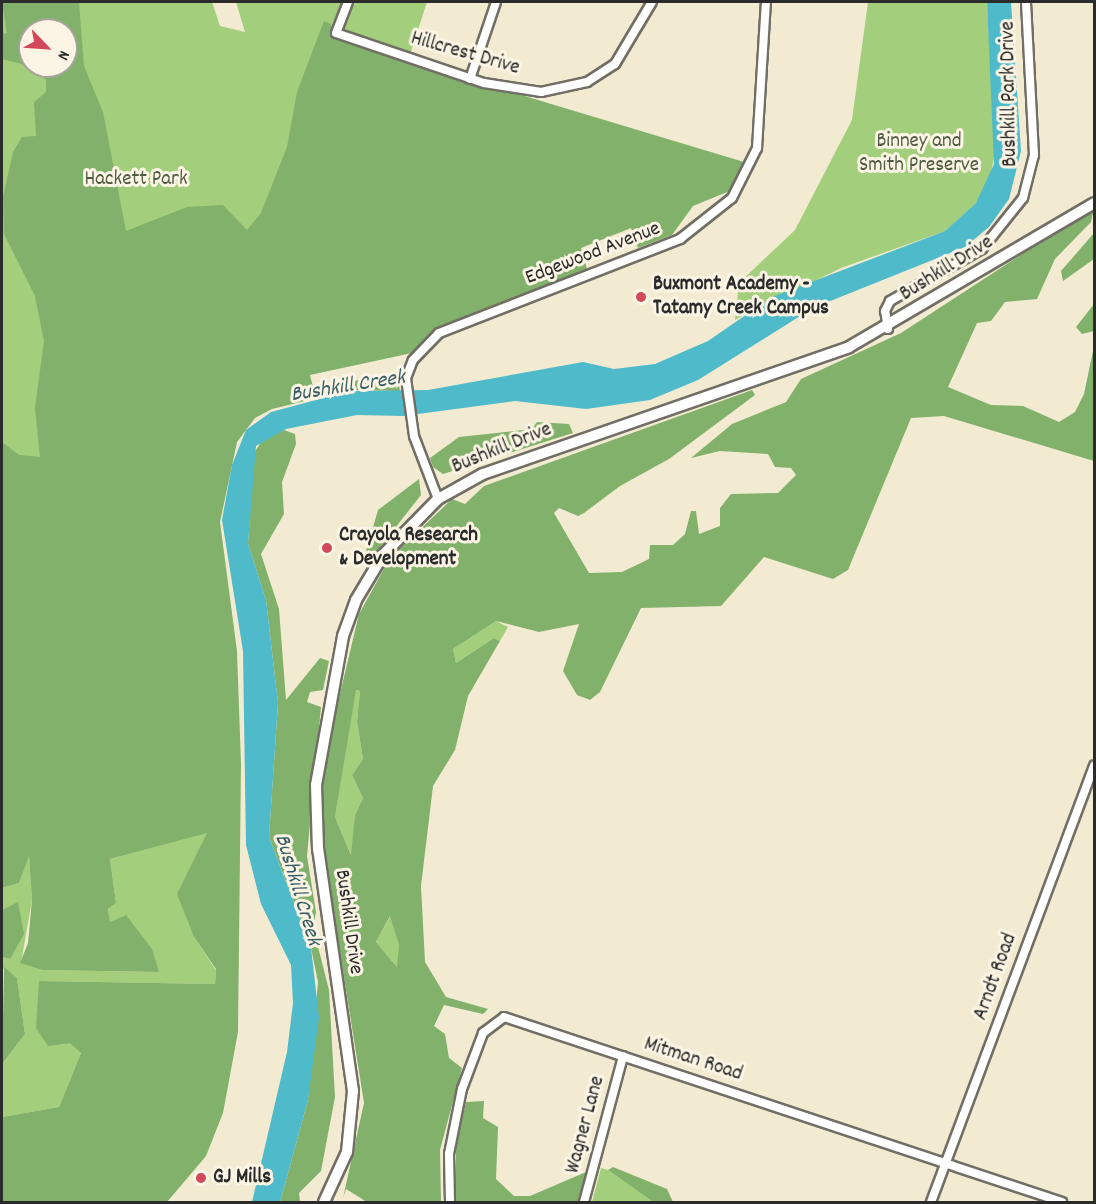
<!DOCTYPE html>
<html>
<head>
<meta charset="utf-8">
<style>
  body { margin:0 }
  #map { position:relative; width:1096px; height:1204px; overflow:hidden; background:#f2ebd2; font-family:Dekko,sans-serif }
  div>[style] { position:absolute }
  .green>* { inset:0; background:#a3ce7b }
  .forest>* { inset:0; background:#82b16b }
  .water>* { inset:0; background:#4ebaca }
  .roads { filter:drop-shadow(2px 0 #716e65) drop-shadow(-2px 0 #716e65) drop-shadow(0 2px #716e65) drop-shadow(0 -2px #716e65) }
  .minor>* { height:8px; margin:-4px; padding:0 4px; transform-origin:4px; border-radius:4px; background:#fff }
  .major>* { height:10px; margin:-5px; padding:0 5px; transform-origin:5px; border-radius:5px; background:#fff }
  .dots>* { width:16px; height:16px; translate:-50% -50%; box-sizing:border-box; border:3px solid #fcf5e5; border-radius:50% }
  span { translate:-50% -50%; white-space:nowrap; text-align:center; line-height:1.15; -webkit-text-stroke:6px #fcf5e5; paint-order:stroke }
  .street-label { font-size:21px; color:#2b2b2b }
  .park-label { font-size:21px; color:#4f5c43 }
  .poi-label { font-size:21px; color:#2b2b2b; font-weight:700 }
  .left { translate:0 -50%; text-align:left }
  .water-label { font-size:22px; color:#375d63; font-style:italic }
  .frame { position:absolute; inset:0; border:3px solid #2b2b2b; pointer-events:none }
  .north { position:absolute; left:18px; top:18px; width:60px; height:60px; box-sizing:border-box; background:#fcf5e5; border:2px solid #a8a49b; border-radius:50%; rotate:115deg; font-size:16px; font-weight:700; line-height:24px; text-align:center; color:#2b2b2b }
  .north::after { content:''; display:block; margin:auto; width:21px; height:27px; background:#d1495b; clip-path:polygon(50% 0,100% 100%,50% 72%,0 100%) }
</style>
</head>
<body>
<div id="map">
  <div class="green">
    <div style="clip-path:polygon(evenodd,2px 2px,212px 2px,220px 26px,245px 32px,236px 2px,427px 2px,408px 61px,326px 52px,206px 378px,2px 627px,2px 2px,30px 30px,66px 30px,66px 66px,30px 66px,30px 30px)"></div>
    <div style="clip-path:polygon(868px 2px,987px 2px,995px 151px,990px 179px,976px 203px,945px 231px,841px 268px,735px 320px,739px 283px,795px 230px,852px 120px)"></div>
    <div style="clip-path:polygon(496px 621px,508px 627px,500px 641px,494px 638px,456px 663px,453px 649px)"></div>
    <div style="clip-path:polygon(355px 690px,360px 691px,357px 722px,363px 759px,352px 775px,363px 798px,355px 815px,352px 857px,335px 817px)"></div>
    <div style="clip-path:polygon(208px 832px,195px 860px,194px 937px,216px 970px,215px 984px,39px 981px,81px 1053px,59px 1107px,2px 1117px,2px 1064px,25px 1034px,17px 978px,2px 968px,2px 957px,10px 959px,18px 903px,2px 910px,2px 888px,19px 883px,29px 854px,32px 900px,21px 963px,42px 970px,159px 972px,110px 922px,108px 909px,116px 903px,110px 859px)"></div>
    <div style="clip-path:polygon(391px 915px,399px 945px,398px 968px,376px 942px)"></div>
    <div style="clip-path:polygon(601px 1168px,608px 1170px,653px 1202px,592px 1202px)"></div>
  </div>
  <div class="forest">
    <div style="clip-path:polygon(2px 2px,79px 2px,84px 66px,103px 112px,126px 231px,187px 207px,223px 205px,247px 230px,261px 213px,287px 147px,297px 92px,324px 21px,331px 24px,332px 34px,408px 61px,744px 162px,732px 190px,693px 206px,672px 235px,638px 248px,631px 228px,581px 248px,587px 269px,439px 327px,412px 353px,310px 375px,314px 391px,379px 375px,380px 382px,398px 379px,400px 391px,350px 390px,272px 409px,255px 418px,237px 442px,220px 522px,237px 651px,241px 764px,238px 1032px,223px 1113px,206px 1156px,167px 1202px,2px 1202px,2px 1117px,59px 1107px,81px 1053px,70px 1043px,48px 1046px,36px 1028px,39px 981px,215px 984px,216px 969px,194px 937px,177px 894px,207px 833px,110px 859px,116px 903px,108px 909px,110px 922px,126px 915px,152px 949px,159px 972px,42px 970px,20px 963px,28px 943px,32px 900px,29px 856px,19px 883px,2px 888px,2px 442px,19px 455px,40px 457px,35px 408px,44px 341px,35px 296px,4px 234px,3px 197px,13px 152px,22px 137px,36px 136px,34px 102px,46px 92px,46px 80px,30px 66px,66px 66px,66px 30px,30px 30px,30px 66px,2px 59px,2px 34px,7px 33px)"></div>
    <div style="clip-path:polygon(evenodd,1088px 211px,1093px 213px,1091px 222px,1055px 259px,1037px 299px,1005px 302px,991px 321px,977px 323px,948px 387px,991px 405px,1023px 406px,1059px 422px,1075px 412px,1084px 394px,1094px 346px,1094px 461px,944px 416px,911px 418px,848px 570px,833px 579px,764px 557px,721px 606px,641px 608px,600px 692px,590px 700px,577px 695px,563px 671px,579px 624px,539px 632px,496px 621px,453px 649px,456px 663px,494px 638px,500px 641px,468px 696px,455px 750px,433px 786px,421px 886px,425px 962px,446px 997px,488px 1009px,483px 1014px,444px 1005px,434px 1026px,445px 1034px,449px 1058px,462px 1068px,440px 1150px,441px 1202px,367px 1202px,346px 1189px,343px 1198px,364px 1103px,319px 820px,328px 744px,359px 614px,390px 558px,452px 499px,465px 504px,484px 486px,752px 390px,755px 395px,669px 459px,620px 486px,584px 513px,578px 516px,559px 508px,554px 513px,589px 573px,622px 572px,649px 559px,650px 545px,673px 545px,685px 534px,691px 511px,696px 511px,699px 534px,720px 526px,720px 508px,731px 494px,778px 493px,796px 475px,791px 468px,775px 467px,768px 454px,720px 451px,691px 458px,732px 424px,786px 402px,801px 379px,901px 333px,1088px 211px,356px 690px,360px 691px,357px 722px,363px 759px,352px 775px,363px 798px,355px 815px,351px 855px,335px 817px,356px 690px,1088px 211px,390px 916px,399px 945px,397px 967px,376px 942px,390px 916px)"></div>
    <div style="clip-path:polygon(1094px 233px,1094px 259px,1063px 281px,1061px 271px)"></div>
    <div style="clip-path:polygon(1094px 304px,1094px 331px,1082px 334px,1076px 327px)"></div>
    <div style="clip-path:polygon(537px 422px,569px 424px,573px 433px,443px 474px,433px 467px,430px 458px,459px 437px,532px 429px)"></div>
    <div style="clip-path:polygon(284px 430px,295px 434px,296px 444px,282px 482px,284px 514px,261px 554px,279px 609px,286px 700px,320px 658px,329px 661px,323px 690px,310px 692px,307px 702px,321px 707px,307px 856px,316px 912px,313px 927px,329px 990px,335px 1097px,321px 1171px,299px 1193px,300px 1202px,280px 1202px,308px 1100px,318px 982px,311px 948px,269px 837px,278px 703px,266px 600px,248px 544px,254px 453px,263px 439px)"></div>
    <div style="clip-path:polygon(419px 479px,421px 495px,370px 560px,364px 558px,378px 510px)"></div>
    <div style="clip-path:polygon(18px 902px,24px 934px,10px 959px,2px 957px,2px 910px)"></div>
    <div style="clip-path:polygon(4px 967px,17px 978px,25px 1034px,2px 1064px)"></div>
    <div style="clip-path:polygon(484px 1101px,483px 1118px,498px 1127px,496px 1179px,514px 1196px,530px 1196px,586px 1172px,578px 1202px,456px 1202px,456px 1146px,466px 1102px)"></div>
    <div style="clip-path:polygon(613px 1167px,667px 1189px,673px 1202px,653px 1202px,608px 1170px)"></div>
  </div>
  <div class="water">
    <div style="clip-path:polygon(987px 2px,1011px 2px,1021px 151px,1009px 199px,989px 227px,965px 247px,813px 308px,698px 380px,650px 400px,586px 409px,515px 401px,403px 416px,357px 415px,286px 429px,256px 446px,248px 544px,266px 600px,278px 703px,269px 837px,311px 948px,319px 1017px,308px 1100px,280px 1202px,252px 1202px,287px 1052px,293px 1003px,291px 965px,261px 904px,246px 845px,243px 651px,222px 520px,232px 465px,246px 430px,271px 412px,350px 391px,428px 390px,583px 362px,614px 369px,655px 364px,708px 341px,772px 297px,945px 231px,976px 203px,994px 164px)"></div>
  </div>
  <div class="roads">
    <div class="minor">
      <div style="left:348px;top:2px;width:33px;rotate:111deg"></div>
      <div style="left:336px;top:33px;width:156px;rotate:18.7deg"></div>
      <div style="left:484px;top:83px;width:58px;rotate:9deg"></div>
      <div style="left:541px;top:92px;width:47px;rotate:-12.3deg"></div>
      <div style="left:587px;top:82px;width:33px;rotate:-33deg"></div>
      <div style="left:615px;top:64px;width:72px;rotate:-59.2deg"></div>
      <div style="left:470px;top:79px;width:81px;rotate:-71.3deg"></div>
      <div style="left:888px;top:329px;width:18px;rotate:-99deg"></div>
      <div style="left:885px;top:311px;width:11px;rotate:-63deg"></div>
      <div style="left:890px;top:301px;width:106px;rotate:-29.5deg"></div>
      <div style="left:982px;top:249px;width:65px;rotate:-51.2deg"></div>
      <div style="left:1023px;top:198px;width:44px;rotate:-75.7deg"></div>
      <div style="left:1034px;top:155px;width:153px;rotate:-93deg"></div>
      <div style="left:438px;top:499px;width:67px;rotate:-110.9deg"></div>
      <div style="left:414px;top:436px;width:59px;rotate:-97.9deg"></div>
      <div style="left:406px;top:378px;width:19px;rotate:-69deg"></div>
      <div style="left:413px;top:360px;width:37px;rotate:-46deg"></div>
      <div style="left:439px;top:333px;width:259px;rotate:-21.3deg"></div>
      <div style="left:680px;top:239px;width:66px;rotate:-38.3deg"></div>
      <div style="left:732px;top:198px;width:56px;rotate:-63.4deg"></div>
      <div style="left:757px;top:148px;width:146px;rotate:-86.5deg"></div>
      <div style="left:450px;top:1202px;width:48px;rotate:-91.2deg"></div>
      <div style="left:449px;top:1154px;width:66px;rotate:-78.7deg"></div>
      <div style="left:462px;top:1089px;width:60px;rotate:-69.4deg"></div>
      <div style="left:483px;top:1033px;width:26px;rotate:-37deg"></div>
      <div style="left:504px;top:1017px;width:588px;rotate:18.34deg"></div>
      <div style="left:584px;top:1202px;width:151px;rotate:-75deg"></div>
      <div style="left:931px;top:1202px;width:466px;rotate:-69.5deg"></div>
    </div>
    <div class="major">
      <div style="left:324px;top:1202px;width:55px;rotate:-65.3deg"></div>
      <div style="left:347px;top:1152px;width:61px;rotate:-84.4deg"></div>
      <div style="left:353px;top:1091px;width:245px;rotate:-98.2deg"></div>
      <div style="left:318px;top:849px;width:64px;rotate:-91.8deg"></div>
      <div style="left:316px;top:785px;width:151px;rotate:-79.7deg"></div>
      <div style="left:343px;top:636px;width:38px;rotate:-70deg"></div>
      <div style="left:356px;top:600px;width:52px;rotate:-59deg"></div>
      <div style="left:383px;top:555px;width:78px;rotate:-45.5deg"></div>
      <div style="left:438px;top:499px;width:51px;rotate:-29.1deg"></div>
      <div style="left:483px;top:474px;width:387px;rotate:-19.1deg"></div>
      <div style="left:849px;top:347px;width:284px;rotate:-30.4deg"></div>
    </div>
  </div>
  <div class="dots">
    <div style="left:641px;top:297px;background:#d1495b"></div>
    <div style="left:327px;top:548px;background:#d1495b"></div>
    <div style="left:201px;top:1178px;background:#d1495b"></div>
  </div>
  <div class="street-label">
    <span style="left:465px;top:54px;rotate:16deg">Hillcrest Drive</span>
    <span style="left:1010px;top:94px;rotate:-91deg">Bushkill Park Drive</span>
    <span style="left:593px;top:254px;rotate:-21deg">Edgewood Avenue</span>
    <span style="left:947px;top:269px;rotate:-32deg">Bushkill Drive</span>
    <span style="left:502px;top:449px;rotate:-22deg">Bushkill Drive</span>
    <span style="left:348px;top:922px;rotate:82deg">Bushkill Drive</span>
    <span style="left:996px;top:977px;rotate:-70deg">Arndt Road</span>
    <span style="left:693px;top:1060px;rotate:18deg">Mitman Road</span>
    <span style="left:586px;top:1125px;rotate:-75deg">Wagner Lane</span>
  </div>
  <div class="park-label">
    <span style="left:919px;top:154px">Binney and<br>Smith Preserve</span>
    <span style="left:136px;top:180px">Hackett Park</span>
  </div>
  <div class="poi-label">
    <span class="left" style="left:653px;top:297px">Buxmont Academy -<br>Tatamy Creek Campus</span>
    <span class="left" style="left:339px;top:548px">Crayola Research<br>&amp; Development</span>
    <span class="left" style="left:213px;top:1178px">GJ Mills</span>
  </div>
  <div class="water-label">
    <span style="left:348px;top:387px;rotate:-9deg">Bushkill Creek</span>
    <span style="left:297px;top:890px;rotate:73deg">Bushkill Creek</span>
  </div>
  <div class="frame"></div>
  <div class="north">N</div>
</div>
</body>
</html>
